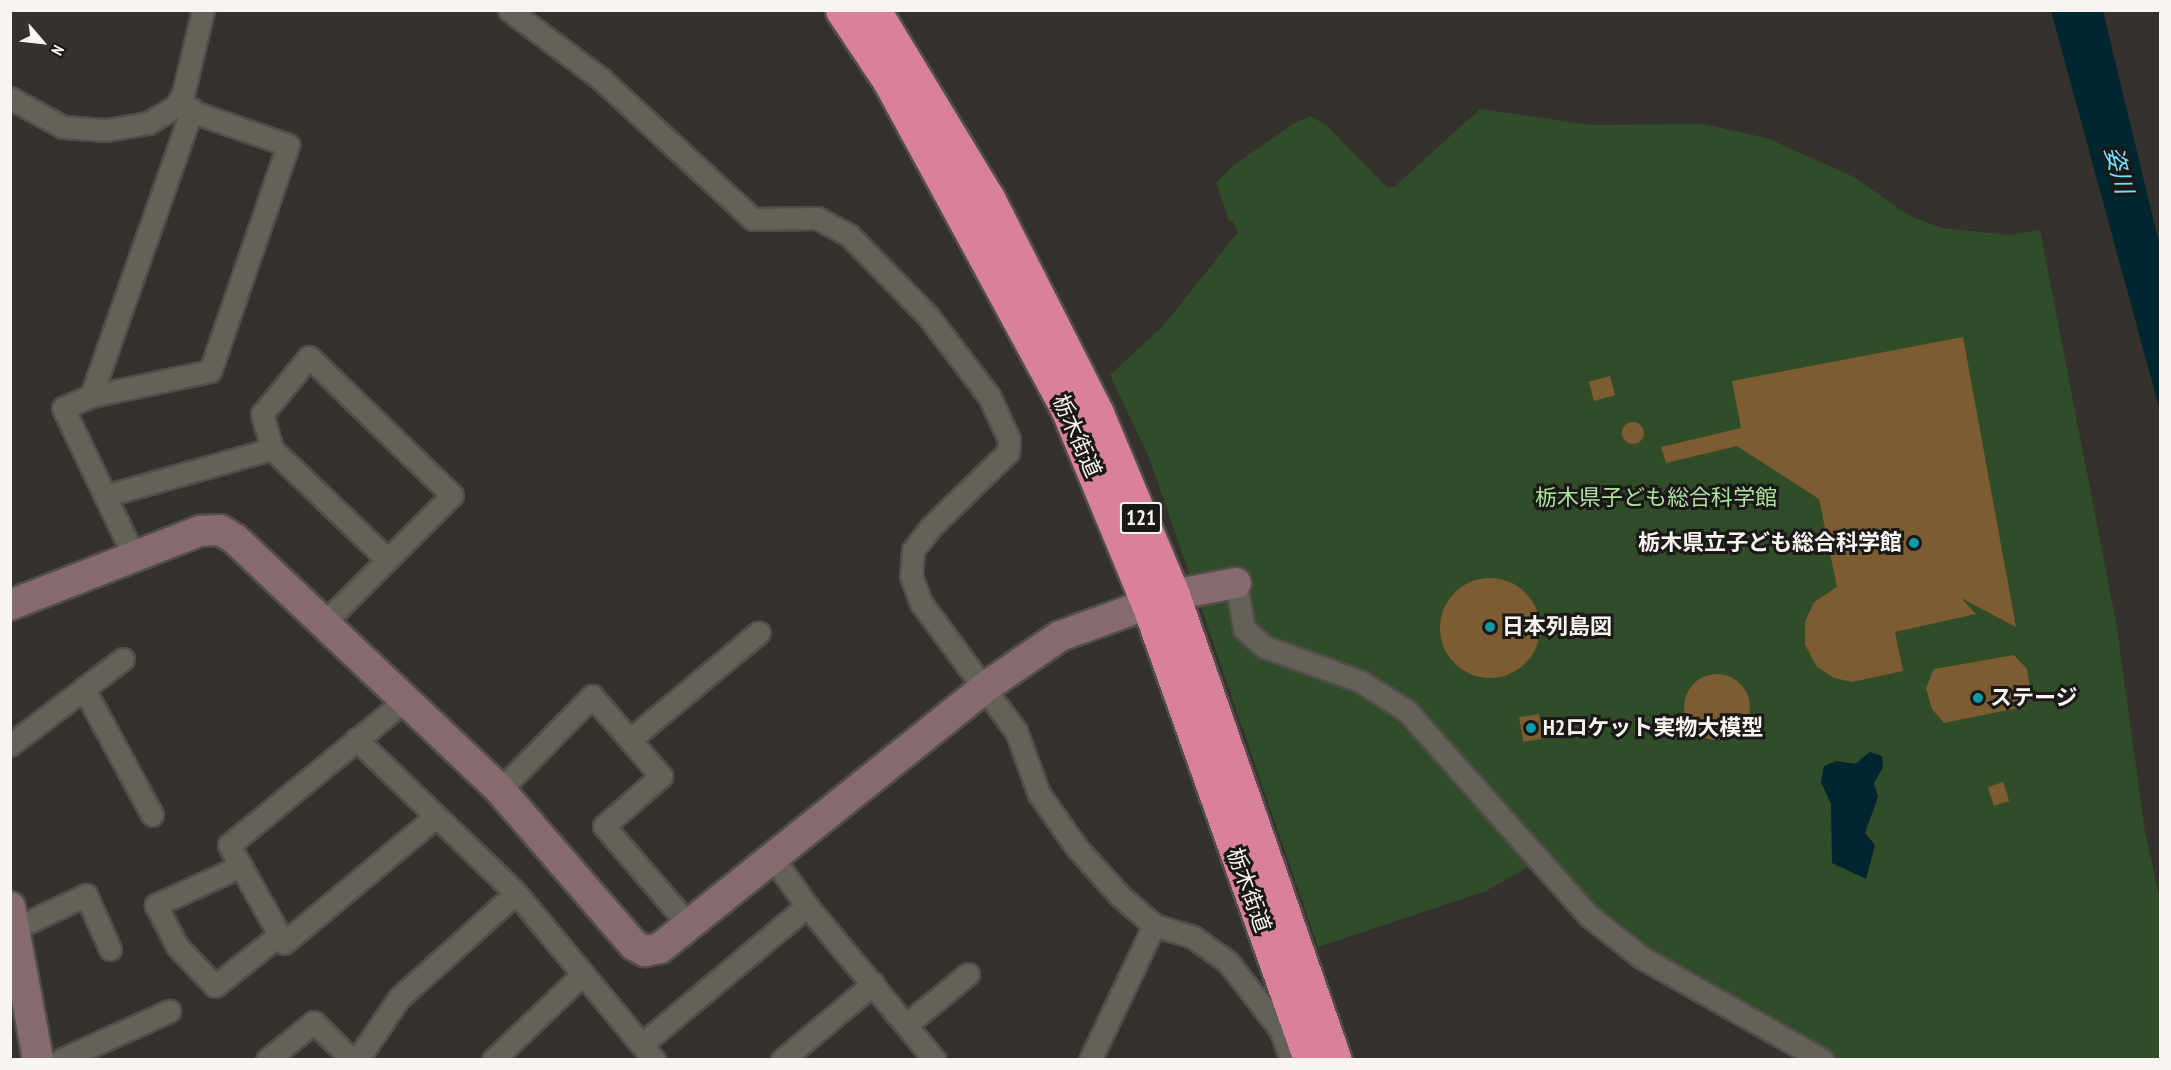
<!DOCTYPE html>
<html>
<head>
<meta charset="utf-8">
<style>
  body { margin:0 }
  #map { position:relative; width:2171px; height:1070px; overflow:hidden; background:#35312c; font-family:"PT Sans Narrow","Noto Sans JP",sans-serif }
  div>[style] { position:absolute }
  .green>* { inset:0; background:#304c28 }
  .water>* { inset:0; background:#00262f }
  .building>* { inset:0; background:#7e5c31; transform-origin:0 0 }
  .round { border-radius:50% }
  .roads { filter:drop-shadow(2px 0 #514e4a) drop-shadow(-2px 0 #514e4a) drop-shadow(0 2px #514e4a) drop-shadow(0 -2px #514e4a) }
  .street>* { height:21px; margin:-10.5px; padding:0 10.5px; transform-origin:10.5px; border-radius:10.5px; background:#64605a }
  .secondary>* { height:30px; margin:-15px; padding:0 15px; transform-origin:15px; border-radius:15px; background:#876a6d }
  .highway>* { height:33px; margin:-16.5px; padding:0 16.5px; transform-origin:16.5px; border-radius:16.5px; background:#d9819a }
  .dots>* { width:16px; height:16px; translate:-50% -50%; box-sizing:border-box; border:3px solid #1b1917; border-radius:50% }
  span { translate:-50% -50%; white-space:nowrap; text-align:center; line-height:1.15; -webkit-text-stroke:6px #1b1917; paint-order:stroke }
  .shield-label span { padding:2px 4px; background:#1b1917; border:2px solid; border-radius:4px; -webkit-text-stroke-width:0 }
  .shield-label { font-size:21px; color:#f7f4f1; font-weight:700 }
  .street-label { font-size:22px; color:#f7f4f1 }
  .park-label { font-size:22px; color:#ade19e }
  .poi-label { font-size:22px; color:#f7f4f1; font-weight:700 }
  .right { translate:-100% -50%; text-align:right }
  .left { translate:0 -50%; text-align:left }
  .water-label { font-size:24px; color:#76ddfb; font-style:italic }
  .frame { position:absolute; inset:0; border:12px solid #f7f4f1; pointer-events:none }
  .north { position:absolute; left:12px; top:12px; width:60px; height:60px; -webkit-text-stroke:4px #1b1917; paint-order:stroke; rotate:118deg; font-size:16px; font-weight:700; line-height:24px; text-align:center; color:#f7f4f1 }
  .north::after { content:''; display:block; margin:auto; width:21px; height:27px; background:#f7f4f1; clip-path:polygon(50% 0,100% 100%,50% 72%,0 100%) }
</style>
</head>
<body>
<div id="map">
  <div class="green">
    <div style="clip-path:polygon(1480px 109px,1592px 125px,1703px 124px,1767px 138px,1854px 177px,1910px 216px,1942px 228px,2010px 235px,2040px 230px,2117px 628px,2145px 832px,2160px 900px,2160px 1059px,1835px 1059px,1646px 948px,1594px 907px,1548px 856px,1486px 891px,1318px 947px,1150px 460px,1110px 375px,1163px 326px,1238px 232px,1233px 221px,1229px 221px,1216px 183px,1234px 165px,1293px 124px,1311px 116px,1327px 126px,1387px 187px,1394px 187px)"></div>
  </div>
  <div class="water">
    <div style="clip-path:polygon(2051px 11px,2103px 11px,2160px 247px,2160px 411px)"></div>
    <div style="clip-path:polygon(1870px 752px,1882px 756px,1883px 767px,1874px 783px,1878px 797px,1865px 833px,1875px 845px,1866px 879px,1832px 863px,1831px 804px,1821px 782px,1824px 766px,1837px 761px,1855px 764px)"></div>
  </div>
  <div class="building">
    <div style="clip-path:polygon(1963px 337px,2016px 627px,1961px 598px,1976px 614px,1895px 632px,1903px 671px,1852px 682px,1834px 678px,1817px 667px,1805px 645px,1805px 622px,1814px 602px,1837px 587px,1819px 499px,1737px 446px,1666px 463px,1661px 447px,1741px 428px,1732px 381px)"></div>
    <div style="left:1610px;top:376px;width:20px;height:22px;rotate:75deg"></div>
    <div class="round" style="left:1622px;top:422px;width:22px;height:22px"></div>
    <div class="round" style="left:1440px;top:578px;width:100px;height:100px"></div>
    <div style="clip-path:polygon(2014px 655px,2027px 669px,2030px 689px,2023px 707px,1944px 723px,1932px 709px,1926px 688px,1934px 669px)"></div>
    <div class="round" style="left:1684px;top:674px;width:66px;height:66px"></div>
    <div style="left:1539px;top:714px;width:25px;height:20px;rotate:81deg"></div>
    <div style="left:2003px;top:782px;width:20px;height:16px;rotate:72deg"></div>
  </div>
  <div class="roads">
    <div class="street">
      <div style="left:509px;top:10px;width:114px;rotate:36.8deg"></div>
      <div style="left:600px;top:78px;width:208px;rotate:42.7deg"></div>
      <div style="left:753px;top:219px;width:64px;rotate:-0.9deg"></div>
      <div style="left:817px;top:218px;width:36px;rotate:28deg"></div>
      <div style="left:849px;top:235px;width:113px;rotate:45.7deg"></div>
      <div style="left:928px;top:316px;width:101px;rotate:52.7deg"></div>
      <div style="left:989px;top:396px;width:47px;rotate:65.1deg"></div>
      <div style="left:1009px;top:439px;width:13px;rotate:94deg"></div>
      <div style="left:1008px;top:452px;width:107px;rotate:135.8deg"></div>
      <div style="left:931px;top:527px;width:29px;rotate:128deg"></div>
      <div style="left:913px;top:550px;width:26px;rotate:94deg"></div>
      <div style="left:911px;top:576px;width:29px;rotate:70deg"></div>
      <div style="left:921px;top:603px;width:159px;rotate:53.4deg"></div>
      <div style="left:1016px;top:731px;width:67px;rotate:69.9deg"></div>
      <div style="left:1039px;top:794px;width:66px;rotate:54.9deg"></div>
      <div style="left:1077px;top:848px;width:64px;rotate:48.1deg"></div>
      <div style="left:1120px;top:896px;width:45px;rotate:40.5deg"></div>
      <div style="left:1154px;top:925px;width:41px;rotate:17.1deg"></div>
      <div style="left:1193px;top:937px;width:43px;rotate:35.5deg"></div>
      <div style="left:1228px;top:962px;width:85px;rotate:52.2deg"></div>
      <div style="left:1280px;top:1029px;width:33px;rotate:70deg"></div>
      <div style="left:10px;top:98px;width:60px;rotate:28.7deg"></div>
      <div style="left:63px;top:127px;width:43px;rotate:4deg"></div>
      <div style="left:106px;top:130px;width:43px;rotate:-9.5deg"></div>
      <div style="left:148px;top:123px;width:33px;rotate:-31deg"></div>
      <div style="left:176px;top:106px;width:119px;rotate:19.2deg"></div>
      <div style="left:288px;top:145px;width:239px;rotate:109deg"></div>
      <div style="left:210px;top:371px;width:122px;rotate:168.1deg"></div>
      <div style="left:91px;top:396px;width:30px;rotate:157deg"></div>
      <div style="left:63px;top:408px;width:164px;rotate:64.4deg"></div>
      <div style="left:176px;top:106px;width:14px;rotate:-60deg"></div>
      <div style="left:183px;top:94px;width:86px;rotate:-76.6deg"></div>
      <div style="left:91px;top:396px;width:304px;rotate:-70.6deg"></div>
      <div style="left:108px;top:495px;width:170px;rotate:-15.7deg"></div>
      <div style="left:1236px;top:583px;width:47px;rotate:80.1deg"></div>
      <div style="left:1244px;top:629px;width:28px;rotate:41deg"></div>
      <div style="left:1265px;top:647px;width:101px;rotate:19.7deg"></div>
      <div style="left:1360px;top:681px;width:56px;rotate:32.6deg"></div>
      <div style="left:1407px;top:711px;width:273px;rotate:48.4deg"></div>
      <div style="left:1588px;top:915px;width:68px;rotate:38.4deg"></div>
      <div style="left:1641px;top:957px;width:209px;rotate:29.5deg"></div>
      <div style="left:323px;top:624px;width:182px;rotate:-45deg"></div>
      <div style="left:452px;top:495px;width:199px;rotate:-136deg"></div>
      <div style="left:309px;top:357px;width:74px;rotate:129.5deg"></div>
      <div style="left:262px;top:414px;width:36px;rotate:74deg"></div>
      <div style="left:272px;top:449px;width:158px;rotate:43.7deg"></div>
      <div style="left:84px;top:689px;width:143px;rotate:61.6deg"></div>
      <div style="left:403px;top:702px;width:225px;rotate:140.6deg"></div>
      <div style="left:229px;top:845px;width:112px;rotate:60.7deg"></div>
      <div style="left:284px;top:943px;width:197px;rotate:-39.8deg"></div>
      <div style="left:632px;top:738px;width:165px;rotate:-39.8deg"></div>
      <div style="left:356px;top:739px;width:222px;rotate:43.9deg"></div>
      <div style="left:516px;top:893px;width:217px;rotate:50.4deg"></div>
      <div style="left:10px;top:745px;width:142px;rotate:-37.3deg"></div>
      <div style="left:500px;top:790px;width:132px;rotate:-45.6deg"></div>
      <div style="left:592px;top:696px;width:106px;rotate:49.2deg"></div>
      <div style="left:661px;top:776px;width:76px;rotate:138.7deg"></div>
      <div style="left:604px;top:826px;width:130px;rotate:49.4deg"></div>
      <div style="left:773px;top:858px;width:59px;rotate:54.7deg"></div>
      <div style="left:807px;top:906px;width:200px;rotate:50.3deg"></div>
      <div style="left:241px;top:866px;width:94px;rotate:155.4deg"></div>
      <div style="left:156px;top:905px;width:46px;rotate:62.9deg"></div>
      <div style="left:177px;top:946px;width:55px;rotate:46.5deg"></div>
      <div style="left:215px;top:986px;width:82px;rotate:-38.6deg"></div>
      <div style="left:14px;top:929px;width:80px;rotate:-25.3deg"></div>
      <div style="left:86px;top:895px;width:59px;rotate:66deg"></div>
      <div style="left:907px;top:1024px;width:79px;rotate:-39.3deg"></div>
      <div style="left:642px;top:1044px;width:215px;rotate:-39.9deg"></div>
      <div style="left:60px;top:1060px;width:120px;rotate:-24.2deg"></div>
      <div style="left:267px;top:1060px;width:60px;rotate:-39deg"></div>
      <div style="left:314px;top:1022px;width:54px;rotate:45deg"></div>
      <div style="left:357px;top:1060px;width:75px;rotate:-55.9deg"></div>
      <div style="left:399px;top:998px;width:157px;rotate:-41.9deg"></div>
      <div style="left:493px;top:1060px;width:123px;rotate:-43.7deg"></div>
      <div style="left:782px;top:1060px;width:119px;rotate:-39.9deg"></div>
      <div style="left:1090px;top:1060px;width:149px;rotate:-64.6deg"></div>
    </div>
    <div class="secondary">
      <div style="left:10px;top:605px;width:204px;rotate:-21.3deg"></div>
      <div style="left:200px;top:531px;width:20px;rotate:-3deg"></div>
      <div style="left:220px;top:530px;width:17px;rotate:31deg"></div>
      <div style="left:235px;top:539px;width:365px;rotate:43.4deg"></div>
      <div style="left:500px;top:790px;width:205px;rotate:49.2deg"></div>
      <div style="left:634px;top:945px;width:13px;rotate:29deg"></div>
      <div style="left:645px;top:951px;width:15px;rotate:-11deg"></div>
      <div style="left:660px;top:948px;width:415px;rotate:-38.7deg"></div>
      <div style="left:984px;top:688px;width:92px;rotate:-34.4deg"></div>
      <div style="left:1060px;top:636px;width:120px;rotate:-19.9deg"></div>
      <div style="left:1173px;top:595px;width:64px;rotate:-10.8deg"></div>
      <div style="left:10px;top:907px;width:156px;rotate:79.6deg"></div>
    </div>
    <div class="highway">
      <div style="left:842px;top:10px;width:83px;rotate:56.3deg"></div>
      <div style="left:888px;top:79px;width:378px;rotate:61.5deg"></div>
      <div style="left:1068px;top:411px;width:209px;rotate:67.5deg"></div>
      <div style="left:1148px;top:604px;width:484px;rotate:70.4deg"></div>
      <div style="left:874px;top:10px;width:220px;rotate:58.8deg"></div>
      <div style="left:988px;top:198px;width:241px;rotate:63.1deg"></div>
      <div style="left:1097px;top:413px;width:197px;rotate:67.3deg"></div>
      <div style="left:1173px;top:595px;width:492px;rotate:70.8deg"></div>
    </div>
  </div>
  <div class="dots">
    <div style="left:1914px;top:543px;background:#0f9aa8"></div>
    <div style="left:1490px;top:627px;background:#0f9aa8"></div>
    <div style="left:1978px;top:698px;background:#0f9aa8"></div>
    <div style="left:1531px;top:728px;background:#0f9aa8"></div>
  </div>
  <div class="shield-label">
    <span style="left:1141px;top:518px">121</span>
  </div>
  <div class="street-label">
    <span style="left:1077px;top:436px;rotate:66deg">栃木街道</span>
    <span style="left:1249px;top:890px;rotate:70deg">栃木街道</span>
  </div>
  <div class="park-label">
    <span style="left:1656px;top:498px">栃木県子ども総合科学館</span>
  </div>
  <div class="poi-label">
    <span class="right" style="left:1902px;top:543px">栃木県立子ども総合科学館</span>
    <span class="left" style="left:1502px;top:627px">日本列島図</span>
    <span class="left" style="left:1990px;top:698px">ステージ</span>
    <span class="left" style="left:1543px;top:728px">H2ロケット実物大模型</span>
  </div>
  <div class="water-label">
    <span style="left:2119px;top:170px;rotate:75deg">姿川</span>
  </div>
  <div class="frame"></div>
  <div class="north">N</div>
</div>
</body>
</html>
